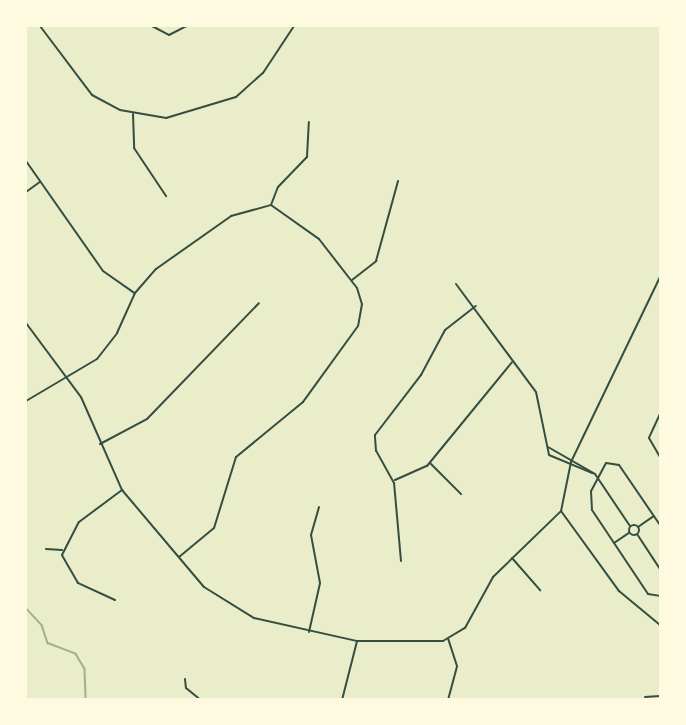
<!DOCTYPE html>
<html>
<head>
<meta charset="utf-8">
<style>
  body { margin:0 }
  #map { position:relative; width:686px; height:725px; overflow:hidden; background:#e9edc9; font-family:"DejaVu Sans",sans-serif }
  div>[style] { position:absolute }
  .stream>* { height:1.5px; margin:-0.75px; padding:0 0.75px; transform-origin:0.75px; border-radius:0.75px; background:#a3b18a }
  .minor>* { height:2px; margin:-1px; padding:0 1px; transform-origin:1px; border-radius:1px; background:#344e41 }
  .minor>.ring { margin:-1px; padding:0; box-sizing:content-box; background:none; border:2px solid #344e41; border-radius:50% }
  span { translate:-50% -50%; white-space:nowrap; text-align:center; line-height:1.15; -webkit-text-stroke:4.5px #fefae0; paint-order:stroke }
  .frame { position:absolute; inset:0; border:27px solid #fefae0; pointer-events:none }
</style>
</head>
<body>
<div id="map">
  <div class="stream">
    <div style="left:26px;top:608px;width:23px;rotate:47deg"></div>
    <div style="left:42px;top:625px;width:19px;rotate:72deg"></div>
    <div style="left:48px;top:643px;width:30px;rotate:21deg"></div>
    <div style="left:76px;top:654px;width:17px;rotate:59deg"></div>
    <div style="left:85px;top:669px;width:31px;rotate:88deg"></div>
  </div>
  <div class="minor">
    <div style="left:40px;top:26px;width:86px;rotate:53deg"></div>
    <div style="left:92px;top:95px;width:32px;rotate:28deg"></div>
    <div style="left:120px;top:110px;width:47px;rotate:9.9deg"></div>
    <div style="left:166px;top:118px;width:73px;rotate:-16.7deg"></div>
    <div style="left:236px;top:97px;width:36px;rotate:-42deg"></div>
    <div style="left:263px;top:73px;width:56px;rotate:-56.6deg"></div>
    <div style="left:152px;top:26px;width:19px;rotate:28deg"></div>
    <div style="left:169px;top:35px;width:20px;rotate:-27deg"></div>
    <div style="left:133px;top:114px;width:34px;rotate:88deg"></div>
    <div style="left:134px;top:148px;width:58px;rotate:56.3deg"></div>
    <div style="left:26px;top:161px;width:134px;rotate:55deg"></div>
    <div style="left:103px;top:271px;width:39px;rotate:35deg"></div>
    <div style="left:26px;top:192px;width:17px;rotate:-36deg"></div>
    <div style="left:271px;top:205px;width:19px;rotate:-69deg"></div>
    <div style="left:278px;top:187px;width:42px;rotate:-46deg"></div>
    <div style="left:307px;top:157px;width:35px;rotate:-87deg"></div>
    <div style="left:660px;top:277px;width:205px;rotate:115.7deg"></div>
    <div style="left:571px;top:462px;width:50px;rotate:101.5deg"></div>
    <div style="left:561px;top:511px;width:99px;rotate:54.1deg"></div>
    <div style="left:619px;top:591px;width:53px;rotate:39.7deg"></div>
    <div style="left:352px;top:280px;width:31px;rotate:-38deg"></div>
    <div style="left:376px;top:261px;width:83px;rotate:-74.6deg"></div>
    <div style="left:456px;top:284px;width:134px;rotate:53.5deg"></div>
    <div style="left:536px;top:392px;width:64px;rotate:78.3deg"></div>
    <div style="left:549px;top:455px;width:47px;rotate:22.7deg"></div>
    <div style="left:26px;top:323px;width:92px;rotate:53.4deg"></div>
    <div style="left:81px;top:397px;width:102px;rotate:66.2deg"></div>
    <div style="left:122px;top:490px;width:127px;rotate:49.8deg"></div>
    <div style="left:204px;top:587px;width:59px;rotate:31.8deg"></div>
    <div style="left:254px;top:618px;width:106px;rotate:12.6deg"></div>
    <div style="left:357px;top:641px;width:86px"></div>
    <div style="left:443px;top:641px;width:26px;rotate:-31deg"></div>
    <div style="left:465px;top:628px;width:58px;rotate:-61.2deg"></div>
    <div style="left:493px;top:577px;width:95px;rotate:-44.1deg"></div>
    <div style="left:26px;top:401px;width:82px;rotate:-30.6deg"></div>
    <div style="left:97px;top:359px;width:33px;rotate:-52deg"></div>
    <div style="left:117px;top:333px;width:44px;rotate:-65.8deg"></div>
    <div style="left:135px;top:293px;width:32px;rotate:-49deg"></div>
    <div style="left:156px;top:269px;width:92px;rotate:-35.2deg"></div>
    <div style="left:231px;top:216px;width:41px;rotate:-15.4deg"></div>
    <div style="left:271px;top:205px;width:59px;rotate:35.3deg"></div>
    <div style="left:319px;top:239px;width:62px;rotate:52.2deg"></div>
    <div style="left:357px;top:288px;width:17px;rotate:73deg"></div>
    <div style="left:362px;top:304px;width:22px;rotate:100deg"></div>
    <div style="left:358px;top:326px;width:94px;rotate:125.9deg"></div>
    <div style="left:303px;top:402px;width:87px;rotate:140.6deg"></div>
    <div style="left:236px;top:457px;width:74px;rotate:107.2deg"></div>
    <div style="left:214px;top:528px;width:45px;rotate:140.4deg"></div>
    <div style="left:660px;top:414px;width:26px;rotate:115deg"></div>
    <div style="left:649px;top:438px;width:22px;rotate:60deg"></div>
    <div style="left:100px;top:444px;width:53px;rotate:-28deg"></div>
    <div style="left:147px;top:419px;width:161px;rotate:-46deg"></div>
    <div style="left:548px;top:447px;width:54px;rotate:29.9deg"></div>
    <div style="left:595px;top:474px;width:63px;rotate:56.1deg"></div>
    <div style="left:430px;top:463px;width:44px;rotate:45deg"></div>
    <div style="left:395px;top:480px;width:35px;rotate:-24deg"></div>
    <div style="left:427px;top:466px;width:134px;rotate:-50.7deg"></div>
    <div class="ring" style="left:629px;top:525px;width:8px;height:8px"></div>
    <div style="left:660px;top:525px;width:73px;rotate:-124.3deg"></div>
    <div style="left:619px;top:465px;width:13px;rotate:-171deg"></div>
    <div style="left:606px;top:463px;width:32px;rotate:118deg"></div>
    <div style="left:591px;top:491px;width:19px;rotate:87deg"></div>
    <div style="left:592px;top:510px;width:101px;rotate:56.3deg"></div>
    <div style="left:648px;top:594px;width:12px;rotate:9deg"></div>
    <div style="left:638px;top:527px;width:19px;rotate:-35deg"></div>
    <div style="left:637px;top:534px;width:42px;rotate:56.7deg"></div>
    <div style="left:614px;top:543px;width:18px;rotate:-34deg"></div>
    <div style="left:46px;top:549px;width:16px;rotate:4deg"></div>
    <div style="left:512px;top:558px;width:43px;rotate:48.8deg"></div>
    <div style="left:401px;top:561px;width:78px;rotate:-95.1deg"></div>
    <div style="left:394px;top:483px;width:37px;rotate:-119deg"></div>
    <div style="left:376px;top:451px;width:16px;rotate:-94deg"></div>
    <div style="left:375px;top:435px;width:76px;rotate:-52.5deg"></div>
    <div style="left:421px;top:375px;width:51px;rotate:-61.9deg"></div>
    <div style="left:445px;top:330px;width:39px;rotate:-38deg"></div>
    <div style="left:115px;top:600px;width:41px;rotate:-155.3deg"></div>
    <div style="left:78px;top:583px;width:32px;rotate:-120deg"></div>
    <div style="left:62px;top:555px;width:37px;rotate:-63deg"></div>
    <div style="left:79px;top:522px;width:54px;rotate:-36.7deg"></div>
    <div style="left:309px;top:632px;width:50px;rotate:-77.3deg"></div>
    <div style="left:320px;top:583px;width:49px;rotate:-100.6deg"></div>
    <div style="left:311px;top:535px;width:29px;rotate:-74deg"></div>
    <div style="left:185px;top:679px;width:9px;rotate:84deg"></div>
    <div style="left:186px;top:688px;width:19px;rotate:39deg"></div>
    <div style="left:645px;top:697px;width:15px;rotate:-4deg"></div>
    <div style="left:342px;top:700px;width:61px;rotate:-75.7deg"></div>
    <div style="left:448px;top:700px;width:35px;rotate:-75deg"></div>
    <div style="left:457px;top:666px;width:28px;rotate:-108deg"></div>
  </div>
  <div class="frame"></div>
</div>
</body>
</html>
